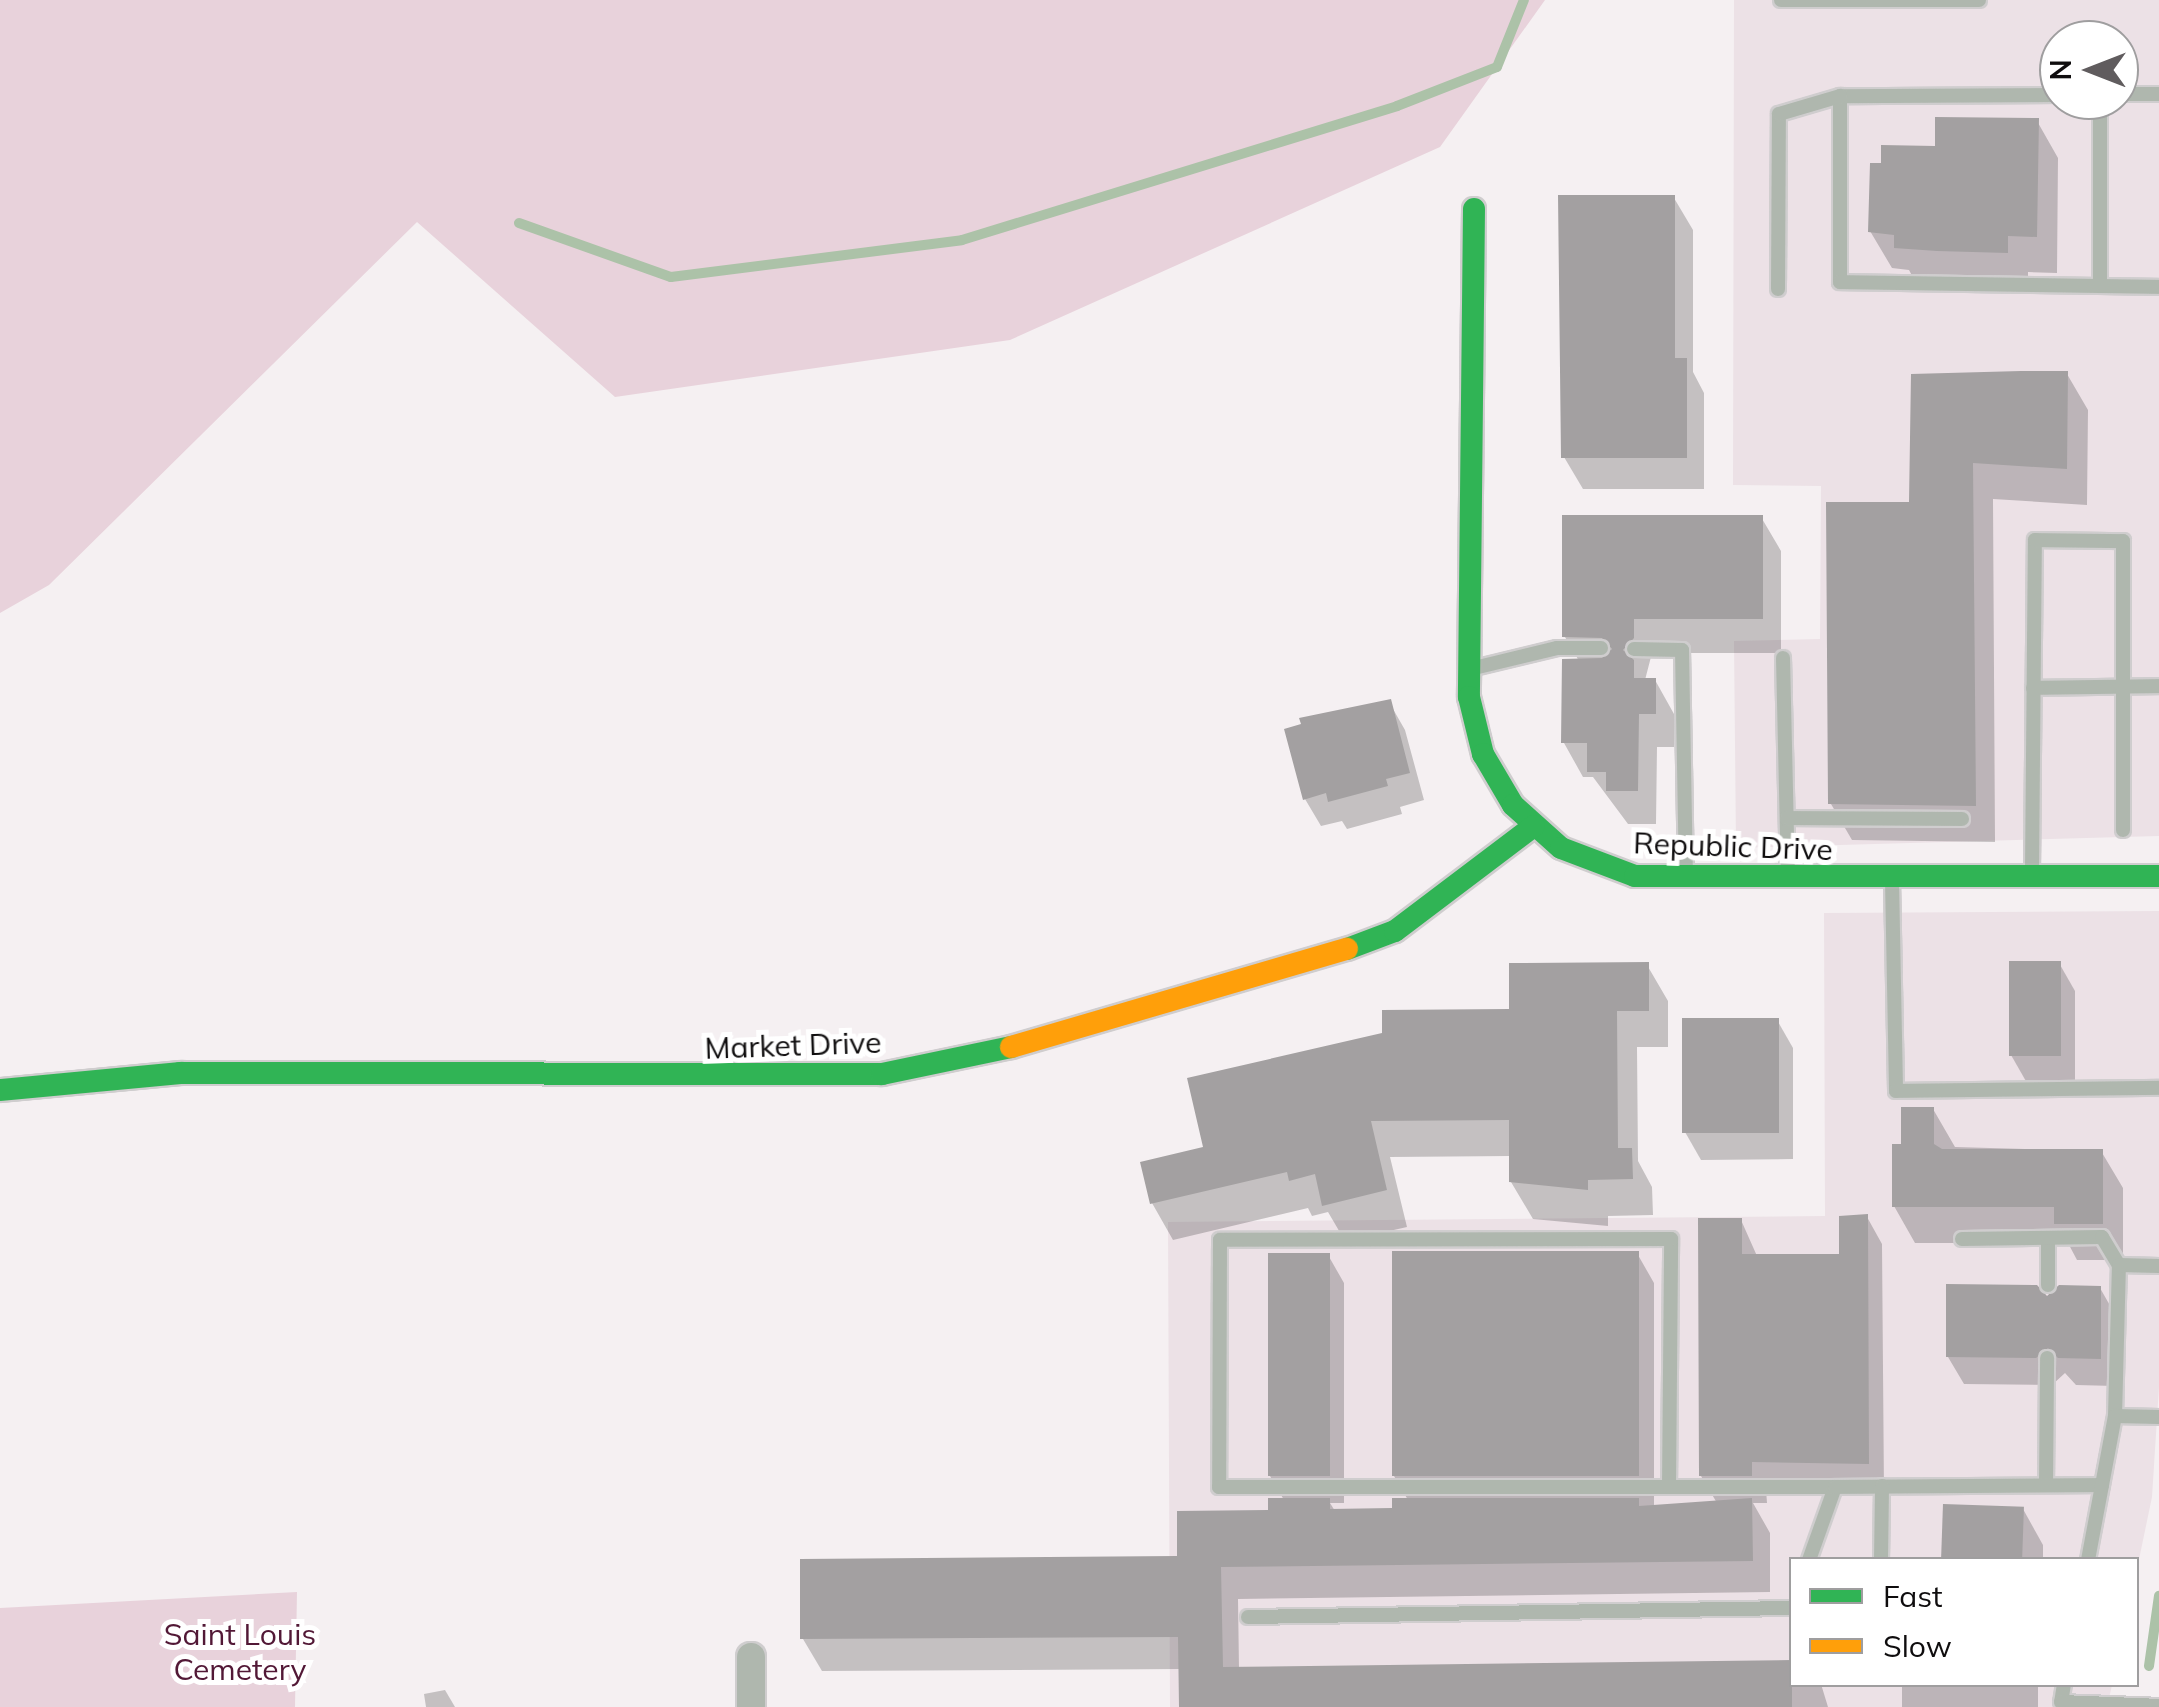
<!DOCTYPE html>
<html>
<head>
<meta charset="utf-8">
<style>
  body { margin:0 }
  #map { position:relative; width:2159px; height:1707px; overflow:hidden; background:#f5f0f2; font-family:Mulish,sans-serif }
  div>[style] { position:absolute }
  .built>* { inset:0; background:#ece1e6 }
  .green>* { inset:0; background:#e8d2db }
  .shadow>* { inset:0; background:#0003; transform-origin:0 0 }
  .stream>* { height:10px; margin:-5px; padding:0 5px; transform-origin:5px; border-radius:5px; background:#acc2a8 }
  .building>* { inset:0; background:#a3a0a1; transform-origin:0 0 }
  .roads { filter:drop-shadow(2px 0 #cfcdce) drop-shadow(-2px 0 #cfcdce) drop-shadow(0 2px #cfcdce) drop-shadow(0 -2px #cfcdce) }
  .lane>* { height:14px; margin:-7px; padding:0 7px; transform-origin:7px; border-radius:7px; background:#afb7ae }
  .street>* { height:28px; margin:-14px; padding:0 14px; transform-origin:14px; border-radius:14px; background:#afb7ae }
  .fast>* { height:22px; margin:-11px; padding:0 11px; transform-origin:11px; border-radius:11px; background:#30b455 }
  .slow>* { height:22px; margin:-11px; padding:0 11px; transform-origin:11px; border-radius:11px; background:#ff9f0a }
  span { translate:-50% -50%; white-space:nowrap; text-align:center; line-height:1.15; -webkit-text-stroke:10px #fff; paint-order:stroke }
  .street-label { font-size:30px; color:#0f0d0e }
  .park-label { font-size:30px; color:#521836 }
  .legend { position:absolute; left:1789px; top:1557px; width:350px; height:130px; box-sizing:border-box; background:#fff; border:2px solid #9f9e9f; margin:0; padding:12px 18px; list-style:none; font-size:30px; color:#0f0d0e }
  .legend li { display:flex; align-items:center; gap:20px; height:50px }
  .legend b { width:50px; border:2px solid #9f9e9f }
  .north { position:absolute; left:2039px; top:20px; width:100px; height:100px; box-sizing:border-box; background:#fff; border:2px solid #9f9e9f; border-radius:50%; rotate:270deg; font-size:28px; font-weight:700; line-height:40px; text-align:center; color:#0f0d0e }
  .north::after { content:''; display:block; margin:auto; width:35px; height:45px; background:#605c5e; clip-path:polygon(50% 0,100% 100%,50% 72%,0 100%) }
</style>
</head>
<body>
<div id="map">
  <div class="built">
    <div style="clip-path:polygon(evenodd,1734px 0,2159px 0,2159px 836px,1736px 848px,1734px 641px,1820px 639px,1821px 486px,1733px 485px,1734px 0,2059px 40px,2119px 40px,2119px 100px,2059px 100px,2059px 40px)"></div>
    <div style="clip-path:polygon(2159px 911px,2159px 1387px,2152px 1497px,2137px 1569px,2136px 1560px,1792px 1560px,1792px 1684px,2112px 1685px,2107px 1707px,1170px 1707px,1168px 1222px,1825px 1216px,1824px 913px)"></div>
  </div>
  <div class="green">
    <div style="clip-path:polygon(0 0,1545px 0,1440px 147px,1010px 340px,615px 397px,417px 222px,49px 585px,0 613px)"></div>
    <div style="clip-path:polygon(297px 1592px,295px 1707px,0 1707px,0 1608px)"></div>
  </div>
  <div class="shadow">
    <div style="clip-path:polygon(2037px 121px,2058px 158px,2057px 273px,2028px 272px,2028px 289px,1917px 285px,1909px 270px,1892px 268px,1870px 231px)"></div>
    <div style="clip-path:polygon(1674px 198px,1693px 230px,1693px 372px,1704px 393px,1704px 489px,1583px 489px,1564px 457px)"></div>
    <div style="clip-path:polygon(2067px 374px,2088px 410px,2087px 505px,1993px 499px,1995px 842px,1852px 840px,1831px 804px,1912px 504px)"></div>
    <div style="clip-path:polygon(1761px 517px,1781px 551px,1781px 653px,1652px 653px,1645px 680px,1655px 680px,1674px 714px,1674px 747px,1657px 747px,1656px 824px,1628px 824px,1593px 777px,1583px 777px,1564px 743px,1579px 661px,1565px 637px)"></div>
    <div style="clip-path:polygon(1389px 702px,1405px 730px,1424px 800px,1400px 807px,1402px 814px,1347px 829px,1342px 821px,1321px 826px,1305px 799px,1304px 726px)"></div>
    <div style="clip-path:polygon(2059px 963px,2075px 991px,2075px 1083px,2027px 1083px,2011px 1055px)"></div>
    <div style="clip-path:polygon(1647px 965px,1668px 1001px,1668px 1047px,1637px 1047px,1638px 1161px,1652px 1187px,1653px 1215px,1608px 1216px,1608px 1226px,1533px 1219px,1511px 1182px,1511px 1156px,1390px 1157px,1407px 1227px,1345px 1241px,1328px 1212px,1312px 1216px,1308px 1208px,1173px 1240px,1152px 1203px,1206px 1149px,1512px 1012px)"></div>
    <div style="clip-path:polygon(1777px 1020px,1793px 1048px,1793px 1159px,1701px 1160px,1685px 1132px)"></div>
    <div style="clip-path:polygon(1933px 1109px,1955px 1147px,2101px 1151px,2123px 1188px,2123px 1260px,2077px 1260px,2068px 1243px,1915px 1243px,1894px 1206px,1903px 1147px)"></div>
    <div style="clip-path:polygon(1867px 1217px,1882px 1244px,1884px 1491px,1766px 1489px,1767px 1503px,1753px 1503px,1770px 1533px,1770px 1592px,1238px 1599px,1239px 1669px,1821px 1684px,1828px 1707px,1182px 1707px,1181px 1669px,822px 1671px,803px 1639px,1180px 1559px,1270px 1512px,1284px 1500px,1270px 1476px,1328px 1255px,1344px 1283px,1344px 1503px,1330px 1503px,1335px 1511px,1394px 1511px,1408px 1500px,1394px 1476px,1638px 1255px,1654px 1283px,1654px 1507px,1717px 1503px,1701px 1476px,1741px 1220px,1757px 1256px,1841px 1256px)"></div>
    <div style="clip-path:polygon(2100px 1288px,2116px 1316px,2115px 1386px,2076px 1385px,2065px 1373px,2052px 1385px,1964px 1384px,1948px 1357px)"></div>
    <div style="clip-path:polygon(2023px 1509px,2043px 1545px,2043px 1560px,1943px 1560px)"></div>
    <div style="left:1902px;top:1684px;width:136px;height:23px"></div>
    <div style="clip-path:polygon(445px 1690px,455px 1707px,426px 1707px,424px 1694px)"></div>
  </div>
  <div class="stream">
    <div style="left:519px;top:223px;width:161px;rotate:19.6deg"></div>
    <div style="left:671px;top:277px;width:293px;rotate:-7.2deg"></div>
    <div style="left:962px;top:240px;width:455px;rotate:-17.1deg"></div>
    <div style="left:1397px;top:106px;width:107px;rotate:-21.3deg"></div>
    <div style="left:1497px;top:67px;width:72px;rotate:-68.1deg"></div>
    <div style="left:2149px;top:1666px;width:71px;rotate:-81.9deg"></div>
  </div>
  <div class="building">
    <div style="clip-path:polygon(1935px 117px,2039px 118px,2037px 237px,2008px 236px,2008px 253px,1937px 251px,1894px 248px,1894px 235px,1868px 232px,1870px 163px,1881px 163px,1881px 145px,1935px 146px)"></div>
    <div style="clip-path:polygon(1558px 195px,1675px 195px,1675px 358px,1687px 358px,1687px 458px,1561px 458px)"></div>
    <div style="clip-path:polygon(2021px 371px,2068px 371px,2067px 469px,1973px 463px,1976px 806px,1828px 804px,1826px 502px,1909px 502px,1911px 374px)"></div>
    <div style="clip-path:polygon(1562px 515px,1763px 515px,1763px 619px,1634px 619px,1634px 638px,1623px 650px,1634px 660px,1634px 678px,1656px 678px,1656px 714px,1639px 714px,1638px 791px,1606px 791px,1606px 772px,1587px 772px,1587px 743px,1561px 743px,1562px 659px,1602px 658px,1612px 649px,1602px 638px,1562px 637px)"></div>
    <div style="clip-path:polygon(1391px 699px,1410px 773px,1386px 779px,1388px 786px,1328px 802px,1326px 793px,1303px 800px,1284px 729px,1301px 724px,1299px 718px)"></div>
    <div style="left:2009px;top:961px;width:52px;height:95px"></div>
    <div style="clip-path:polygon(1649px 962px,1649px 1011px,1617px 1011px,1618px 1148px,1632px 1148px,1633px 1179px,1588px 1180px,1588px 1190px,1509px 1182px,1509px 1120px,1371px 1121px,1387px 1190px,1322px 1206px,1315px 1174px,1289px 1181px,1287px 1172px,1150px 1204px,1140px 1162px,1203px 1147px,1187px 1078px,1382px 1033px,1382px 1010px,1509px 1009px,1509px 963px)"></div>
    <div style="left:1682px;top:1018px;width:97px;height:115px"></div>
    <div style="clip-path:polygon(1901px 1107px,1934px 1107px,1934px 1144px,1942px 1149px,2103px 1149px,2103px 1224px,2054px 1224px,2054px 1207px,1892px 1207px,1892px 1144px,1901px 1144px)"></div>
    <div style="clip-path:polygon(1868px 1214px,1869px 1464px,1752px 1462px,1752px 1476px,1699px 1476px,1698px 1218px,1742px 1218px,1742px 1254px,1839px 1254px,1839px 1216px)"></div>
    <div style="left:1392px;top:1251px;width:247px;height:225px"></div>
    <div style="left:1268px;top:1253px;width:62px;height:223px"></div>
    <div style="clip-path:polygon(1946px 1284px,2037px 1285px,2047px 1296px,2059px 1285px,2101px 1286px,2101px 1359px,2058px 1358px,2048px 1348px,2036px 1358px,1946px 1357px)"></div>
    <div style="clip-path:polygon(1268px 1498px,1330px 1498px,1330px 1509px,1392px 1508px,1392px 1498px,1639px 1498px,1639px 1506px,1752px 1498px,1753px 1561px,1221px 1567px,1223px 1667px,1792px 1660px,1792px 1707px,1179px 1707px,1178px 1637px,800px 1639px,800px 1559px,1177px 1556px,1177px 1511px,1268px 1510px)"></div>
    <div style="left:1943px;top:1504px;width:81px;height:56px;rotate:2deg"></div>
  </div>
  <div class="roads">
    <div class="lane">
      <div style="left:1781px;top:0;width:198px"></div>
      <div style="left:2119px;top:94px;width:40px"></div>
      <div style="left:2059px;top:95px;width:219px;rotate:179.7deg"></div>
      <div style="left:1840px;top:96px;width:186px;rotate:90deg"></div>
      <div style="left:1840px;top:282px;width:319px;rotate:0.9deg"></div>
      <div style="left:2100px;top:286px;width:186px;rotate:-90deg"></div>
      <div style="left:1778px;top:289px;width:175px;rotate:-89.7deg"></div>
      <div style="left:1779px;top:114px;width:64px;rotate:-16.4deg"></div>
      <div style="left:1634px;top:649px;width:48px;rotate:1.2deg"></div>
      <div style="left:1682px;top:650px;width:225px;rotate:89deg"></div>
      <div style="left:1783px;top:658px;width:216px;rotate:88.7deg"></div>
      <div style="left:1470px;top:669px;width:89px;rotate:-13.6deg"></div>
      <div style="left:1557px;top:648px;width:44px"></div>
      <div style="left:2033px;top:688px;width:126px;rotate:-0.9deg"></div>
      <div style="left:1787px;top:818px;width:175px;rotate:0.3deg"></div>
      <div style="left:2032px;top:872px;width:332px;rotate:-89.5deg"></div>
      <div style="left:2035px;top:540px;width:88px;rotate:0.7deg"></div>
      <div style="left:2123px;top:541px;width:289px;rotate:90deg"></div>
      <div style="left:1892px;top:880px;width:211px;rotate:88.9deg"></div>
      <div style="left:1896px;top:1091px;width:263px;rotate:-0.7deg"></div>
      <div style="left:2048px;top:1238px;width:47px;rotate:90deg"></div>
      <div style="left:1962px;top:1239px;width:140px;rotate:-0.8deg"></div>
      <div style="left:2102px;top:1237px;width:33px;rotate:59deg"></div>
      <div style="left:2115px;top:1416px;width:151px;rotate:-88.5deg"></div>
      <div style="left:2119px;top:1265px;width:40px;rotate:1.4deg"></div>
      <div style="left:2046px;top:1485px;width:127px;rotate:-89.5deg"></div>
      <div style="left:1669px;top:1487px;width:248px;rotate:-89.5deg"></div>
      <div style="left:1671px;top:1239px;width:451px;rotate:179.9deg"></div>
      <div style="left:1220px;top:1240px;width:247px;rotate:90.2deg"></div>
      <div style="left:1219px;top:1487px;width:616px"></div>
      <div style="left:1809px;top:1560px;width:77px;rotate:-70.4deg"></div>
      <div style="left:1835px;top:1487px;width:267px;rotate:-0.4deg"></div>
      <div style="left:1881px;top:1560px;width:74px;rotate:-89.2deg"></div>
      <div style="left:2088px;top:1560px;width:147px;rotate:-79.4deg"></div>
      <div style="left:2115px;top:1416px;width:44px;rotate:1.3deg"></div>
      <div style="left:1248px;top:1617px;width:544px;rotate:-0.95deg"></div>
      <div style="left:2064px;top:1684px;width:18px;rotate:99deg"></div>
      <div style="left:2061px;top:1702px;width:98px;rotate:2.3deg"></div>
    </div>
    <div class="street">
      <div style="left:751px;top:1657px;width:50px;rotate:90deg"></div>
    </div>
    <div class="fast">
      <div style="left:1474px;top:209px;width:488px;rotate:90.6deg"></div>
      <div style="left:1469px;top:697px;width:59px;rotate:76.2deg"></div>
      <div style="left:1483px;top:754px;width:59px;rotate:59.5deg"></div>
      <div style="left:1513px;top:805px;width:64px;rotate:41.9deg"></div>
      <div style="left:1561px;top:848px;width:79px;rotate:20.7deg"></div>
      <div style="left:1635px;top:876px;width:524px"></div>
      <div style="left:1347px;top:949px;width:51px;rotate:-20.6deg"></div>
      <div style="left:1395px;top:931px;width:174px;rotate:-37.1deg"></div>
      <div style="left:0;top:1090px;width:181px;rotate:-5.4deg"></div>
      <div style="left:180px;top:1073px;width:702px;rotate:0.08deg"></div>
      <div style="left:882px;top:1074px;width:132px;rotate:-11.8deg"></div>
    </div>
    <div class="slow">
      <div style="left:1011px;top:1047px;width:350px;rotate:-16.3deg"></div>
    </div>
  </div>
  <div class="street-label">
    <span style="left:1733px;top:846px;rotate:2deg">Republic Drive</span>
    <span style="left:793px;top:1045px;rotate:-2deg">Market Drive</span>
  </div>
  <div class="park-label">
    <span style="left:240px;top:1651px">Saint Louis<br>Cemetery</span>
  </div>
  <ul class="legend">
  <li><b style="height:12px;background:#30b455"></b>Fast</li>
  <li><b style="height:12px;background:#ff9f0a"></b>Slow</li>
  </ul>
  <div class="north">N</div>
</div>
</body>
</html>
